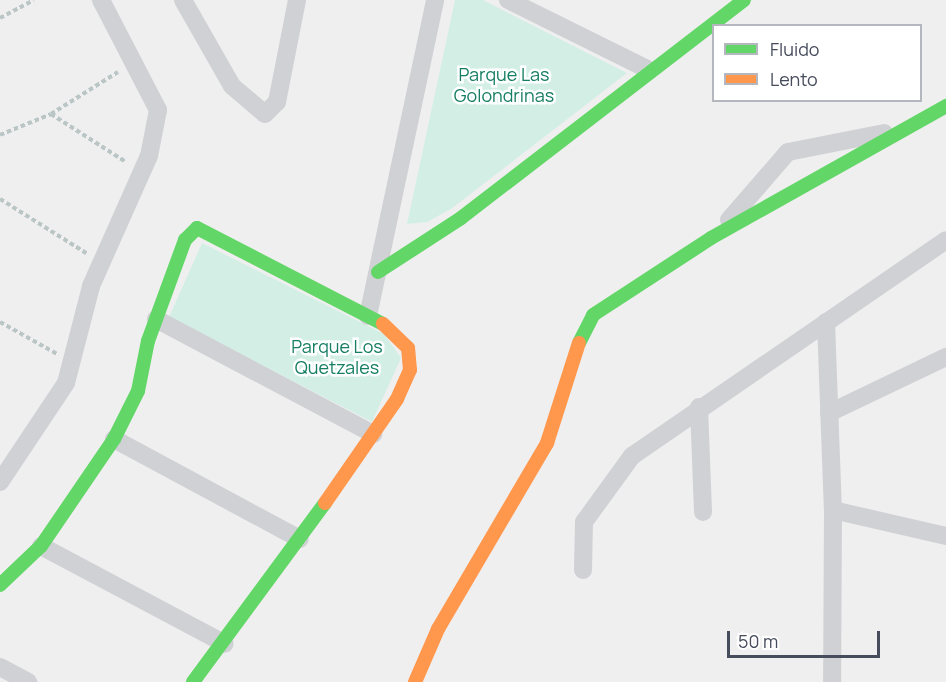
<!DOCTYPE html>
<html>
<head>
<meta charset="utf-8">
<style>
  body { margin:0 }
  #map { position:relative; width:946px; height:682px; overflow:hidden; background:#f0efef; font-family:Manrope,sans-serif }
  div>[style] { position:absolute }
  .green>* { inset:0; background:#d3efe5 }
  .path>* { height:4px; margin-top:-2px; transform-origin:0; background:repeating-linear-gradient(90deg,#bac5c5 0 4.5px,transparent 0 7.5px) }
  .street>* { height:18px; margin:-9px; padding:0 9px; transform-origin:9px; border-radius:9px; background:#d0d1d5 }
  .fast>* { height:14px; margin:-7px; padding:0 7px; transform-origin:7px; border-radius:7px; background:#63d668 }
  .slow>* { height:14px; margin:-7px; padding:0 7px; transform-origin:7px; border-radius:7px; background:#ff974d }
  span { translate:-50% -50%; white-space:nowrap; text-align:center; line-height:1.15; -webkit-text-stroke:5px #fff; paint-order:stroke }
  .park-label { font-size:18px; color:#167e63 }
  .legend { position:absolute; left:712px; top:24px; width:210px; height:78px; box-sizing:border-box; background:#fff; border:2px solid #b5b7be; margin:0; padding:8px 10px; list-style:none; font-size:18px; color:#464c5c }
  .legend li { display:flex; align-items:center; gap:12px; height:30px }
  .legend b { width:30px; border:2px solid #b5b7be }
  .scale { position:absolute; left:727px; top:631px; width:153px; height:27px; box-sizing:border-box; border:3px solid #464c5c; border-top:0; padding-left:8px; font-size:18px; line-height:21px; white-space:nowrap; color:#464c5c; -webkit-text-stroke:4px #fff; paint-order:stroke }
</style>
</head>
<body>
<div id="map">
  <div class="green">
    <div style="clip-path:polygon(455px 0,483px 0,627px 73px,451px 209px,427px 222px,407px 224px)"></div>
    <div style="clip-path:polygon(202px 243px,384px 334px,401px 358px,372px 422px,169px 317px)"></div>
  </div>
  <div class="path">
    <div style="left:0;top:18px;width:38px;rotate:-28deg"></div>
    <div style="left:51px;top:114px;width:89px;rotate:32.6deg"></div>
    <div style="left:0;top:135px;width:55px;rotate:-22.4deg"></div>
    <div style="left:51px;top:114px;width:79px;rotate:-32.1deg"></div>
    <div style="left:0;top:199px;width:102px;rotate:32.1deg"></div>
    <div style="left:0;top:322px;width:65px;rotate:29.3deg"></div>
  </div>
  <div class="street">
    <div style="left:183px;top:0;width:99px;rotate:60.3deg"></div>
    <div style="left:232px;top:86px;width:43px;rotate:40.3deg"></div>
    <div style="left:265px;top:114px;width:17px;rotate:-45deg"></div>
    <div style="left:277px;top:102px;width:104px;rotate:-78.9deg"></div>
    <div style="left:508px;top:0;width:155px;rotate:26.4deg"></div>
    <div style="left:729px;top:220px;width:90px;rotate:-49.1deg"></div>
    <div style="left:788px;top:152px;width:98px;rotate:-11.2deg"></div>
    <div style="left:368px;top:316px;width:323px;rotate:-78deg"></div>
    <div style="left:156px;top:319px;width:246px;rotate:27.9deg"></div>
    <div style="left:826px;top:322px;width:188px;rotate:87.9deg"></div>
    <div style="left:833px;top:510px;width:172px;rotate:90.3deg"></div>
    <div style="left:699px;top:407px;width:105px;rotate:87.8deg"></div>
    <div style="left:829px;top:413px;width:130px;rotate:-25.6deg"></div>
    <div style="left:114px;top:439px;width:211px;rotate:28.3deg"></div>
    <div style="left:0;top:482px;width:119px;rotate:-56.3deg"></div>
    <div style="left:66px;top:383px;width:100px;rotate:-75.5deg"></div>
    <div style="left:91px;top:286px;width:142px;rotate:-66deg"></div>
    <div style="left:149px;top:156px;width:47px;rotate:-78.9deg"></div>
    <div style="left:158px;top:110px;width:124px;rotate:-117.4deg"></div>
    <div style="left:833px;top:510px;width:116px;rotate:13deg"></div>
    <div style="left:41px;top:546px;width:208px;rotate:28deg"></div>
    <div style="left:583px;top:570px;width:48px;rotate:-88.8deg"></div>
    <div style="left:584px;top:522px;width:82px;rotate:-54deg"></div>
    <div style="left:632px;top:456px;width:381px;rotate:-34.5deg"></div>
    <div style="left:0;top:667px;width:32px;rotate:28deg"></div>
  </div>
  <div class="fast">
    <div style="left:378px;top:272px;width:99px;rotate:-33deg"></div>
    <div style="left:461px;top:218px;width:357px;rotate:-37.6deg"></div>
    <div style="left:579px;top:343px;width:31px;rotate:-63deg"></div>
    <div style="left:593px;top:315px;width:141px;rotate:-33.1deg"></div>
    <div style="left:711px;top:238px;width:270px;rotate:-29.3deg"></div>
    <div style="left:0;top:585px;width:57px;rotate:-43.6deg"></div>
    <div style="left:41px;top:546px;width:130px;rotate:-55.7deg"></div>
    <div style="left:114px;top:439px;width:54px;rotate:-63.4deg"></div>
    <div style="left:138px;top:391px;width:51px;rotate:-78.7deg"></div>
    <div style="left:148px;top:341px;width:108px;rotate:-69.9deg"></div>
    <div style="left:185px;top:240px;width:17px;rotate:-45deg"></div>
    <div style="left:197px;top:228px;width:209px;rotate:27.3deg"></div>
    <div style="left:193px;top:682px;width:222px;rotate:-53.6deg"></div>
  </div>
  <div class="slow">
    <div style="left:325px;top:503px;width:126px;rotate:-55.3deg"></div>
    <div style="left:397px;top:399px;width:32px;rotate:-66deg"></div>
    <div style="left:410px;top:370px;width:22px;rotate:-95deg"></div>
    <div style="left:408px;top:348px;width:35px;rotate:-136deg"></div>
    <div style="left:415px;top:682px;width:58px;rotate:-66.5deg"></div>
    <div style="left:438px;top:629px;width:216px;rotate:-59.6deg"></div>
    <div style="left:547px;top:443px;width:105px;rotate:-72.3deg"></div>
  </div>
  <div class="park-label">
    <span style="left:504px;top:85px">Parque Las<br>Golondrinas</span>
    <span style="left:337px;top:357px">Parque Los<br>Quetzales</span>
  </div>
  <ul class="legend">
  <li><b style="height:8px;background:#63d668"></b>Fluido</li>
  <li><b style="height:8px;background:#ff974d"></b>Lento</li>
  </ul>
  <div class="scale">50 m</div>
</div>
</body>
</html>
